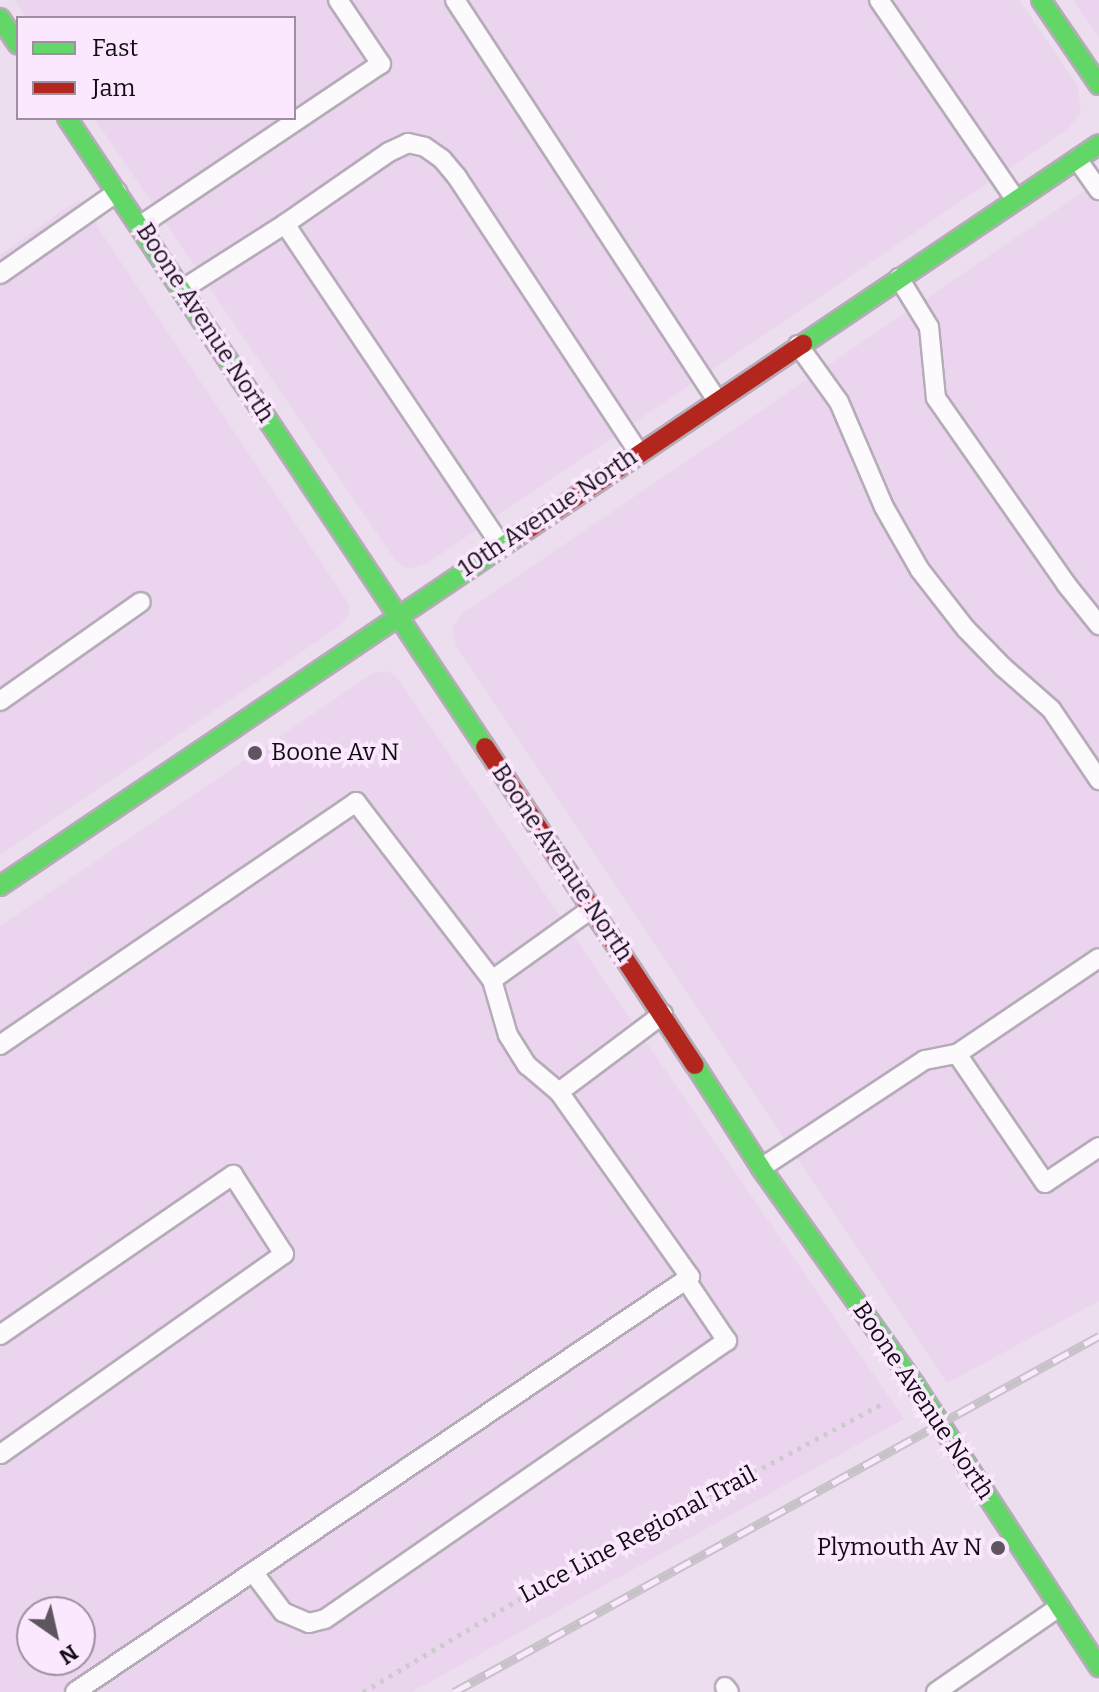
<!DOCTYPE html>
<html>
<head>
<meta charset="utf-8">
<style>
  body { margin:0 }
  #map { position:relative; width:1099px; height:1692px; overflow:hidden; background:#ecdeee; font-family:Bitter,serif }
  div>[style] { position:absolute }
  .built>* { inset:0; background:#ebd5ee }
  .path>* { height:5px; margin-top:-2.5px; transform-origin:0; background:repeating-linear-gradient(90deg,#cecacf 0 4px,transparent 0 10px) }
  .roads { filter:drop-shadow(2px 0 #b6abb8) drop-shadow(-2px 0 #b6abb8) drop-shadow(0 2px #b6abb8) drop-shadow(0 -2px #b6abb8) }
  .lane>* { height:18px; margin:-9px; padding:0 9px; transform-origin:9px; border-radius:9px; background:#fcfafc }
  .fast>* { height:18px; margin:-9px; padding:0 9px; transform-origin:9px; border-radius:9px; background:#63d668 }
  .jam>* { height:18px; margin:-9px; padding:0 9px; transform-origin:9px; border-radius:9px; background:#b3261e }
  .rail>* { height:9px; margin-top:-4.5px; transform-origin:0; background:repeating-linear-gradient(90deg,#fbe7fe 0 18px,#c6c2c7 0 36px); box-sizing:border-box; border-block:2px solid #c6c2c7 }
  .dots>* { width:22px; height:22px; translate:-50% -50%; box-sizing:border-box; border:4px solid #fbe7fe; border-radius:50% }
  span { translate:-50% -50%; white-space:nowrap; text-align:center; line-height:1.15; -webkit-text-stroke:7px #fbe7fe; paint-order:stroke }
  .street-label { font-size:24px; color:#130b14 }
  .poi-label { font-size:24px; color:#130b14 }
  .left { translate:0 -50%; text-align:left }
  .right { translate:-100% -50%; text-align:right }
  .legend { position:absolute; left:16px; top:16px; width:280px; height:104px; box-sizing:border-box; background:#fbe7fe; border:2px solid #9e8fa0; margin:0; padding:10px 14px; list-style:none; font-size:24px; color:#130b14 }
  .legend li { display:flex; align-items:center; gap:16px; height:40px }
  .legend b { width:40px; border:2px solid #9e8fa0 }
  .north { position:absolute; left:16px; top:1596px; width:80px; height:80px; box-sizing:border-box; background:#fbe7fe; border:2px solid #9e8fa0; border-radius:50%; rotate:146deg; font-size:22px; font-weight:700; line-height:32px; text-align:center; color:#130b14 }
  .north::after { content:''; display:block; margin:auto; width:28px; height:36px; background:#5f5560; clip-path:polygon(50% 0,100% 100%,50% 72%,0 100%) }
</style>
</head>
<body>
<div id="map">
  <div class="built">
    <div style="clip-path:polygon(14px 0,1019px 0,1078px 86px,1081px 113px,1066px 130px,426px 564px,407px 569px,395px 560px,94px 118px,294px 118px,294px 18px,26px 18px)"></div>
    <div style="clip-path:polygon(1073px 0,1099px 0,1099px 38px)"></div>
    <div style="clip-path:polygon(1099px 181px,1099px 1301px,947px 1383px,456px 646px,452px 628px,463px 613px)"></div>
    <div style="clip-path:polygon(79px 199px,349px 604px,349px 615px,340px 626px,0 855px,0 255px)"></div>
    <div style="clip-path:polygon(evenodd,388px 671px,398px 679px,904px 1419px,412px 1692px,0 1692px,0 926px,373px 673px,388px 671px,32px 1612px,80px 1612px,80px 1660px,32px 1660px,32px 1612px)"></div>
  </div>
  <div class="path">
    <div style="left:363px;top:1692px;width:198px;rotate:-30.7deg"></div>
    <div style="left:533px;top:1591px;width:397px;rotate:-28.2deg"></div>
  </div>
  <div class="roads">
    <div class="lane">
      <div style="left:455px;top:0;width:478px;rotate:56.8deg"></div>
      <div style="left:879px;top:0;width:242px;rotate:55.6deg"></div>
      <div style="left:1077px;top:159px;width:38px;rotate:55deg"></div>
      <div style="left:285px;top:224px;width:126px;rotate:-34.7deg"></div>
      <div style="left:389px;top:152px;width:21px;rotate:-25deg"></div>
      <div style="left:408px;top:143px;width:17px;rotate:13deg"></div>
      <div style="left:425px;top:147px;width:21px;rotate:35deg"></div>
      <div style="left:442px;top:159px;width:23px;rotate:50deg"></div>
      <div style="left:457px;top:177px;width:331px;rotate:56.6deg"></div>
      <div style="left:141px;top:225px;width:289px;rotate:-33.9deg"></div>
      <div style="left:381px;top:64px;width:77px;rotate:-123.9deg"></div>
      <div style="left:0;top:274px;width:143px;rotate:-35deg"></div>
      <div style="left:899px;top:278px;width:57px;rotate:58.5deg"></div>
      <div style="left:929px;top:327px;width:71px;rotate:84.4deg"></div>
      <div style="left:936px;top:398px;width:227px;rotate:55deg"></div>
      <div style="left:1066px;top:584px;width:53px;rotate:51.2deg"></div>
      <div style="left:183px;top:289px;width:121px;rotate:-32.5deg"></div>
      <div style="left:285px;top:224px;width:387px;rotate:56.1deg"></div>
      <div style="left:798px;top:345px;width:70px;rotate:54.3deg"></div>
      <div style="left:839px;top:402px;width:114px;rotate:66.8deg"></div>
      <div style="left:884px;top:507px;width:73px;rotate:60.3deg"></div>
      <div style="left:920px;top:570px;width:75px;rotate:52.1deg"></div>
      <div style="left:966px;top:629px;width:53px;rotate:45.8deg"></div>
      <div style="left:1003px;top:667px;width:64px;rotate:41.2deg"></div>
      <div style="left:1051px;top:709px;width:86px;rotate:55.9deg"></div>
      <div style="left:0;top:701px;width:172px;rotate:-35.1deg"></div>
      <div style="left:492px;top:980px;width:57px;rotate:73.8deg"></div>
      <div style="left:508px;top:1035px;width:36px;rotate:58deg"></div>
      <div style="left:527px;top:1065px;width:42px;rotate:40.2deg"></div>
      <div style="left:0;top:1045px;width:431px;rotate:-34.3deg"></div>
      <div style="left:356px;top:802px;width:224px;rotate:52.6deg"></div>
      <div style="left:492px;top:980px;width:122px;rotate:-35.6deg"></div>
      <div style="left:957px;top:1054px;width:156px;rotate:55.7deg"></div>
      <div style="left:1045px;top:1183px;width:65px;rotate:-33.7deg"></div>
      <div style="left:761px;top:1168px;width:196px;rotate:-33.4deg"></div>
      <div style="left:925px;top:1060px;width:33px;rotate:-11deg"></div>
      <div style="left:957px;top:1054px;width:171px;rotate:-34.1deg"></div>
      <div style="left:0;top:1335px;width:283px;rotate:-34.5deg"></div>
      <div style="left:233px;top:1175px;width:94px;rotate:57.2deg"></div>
      <div style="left:284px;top:1254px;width:347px;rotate:144.8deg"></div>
      <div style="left:253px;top:1572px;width:50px;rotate:53.1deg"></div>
      <div style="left:283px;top:1612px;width:28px;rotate:23deg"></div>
      <div style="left:309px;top:1623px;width:16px;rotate:-14deg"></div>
      <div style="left:325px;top:1619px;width:489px;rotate:-34.7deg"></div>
      <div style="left:727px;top:1341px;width:73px;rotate:-123.9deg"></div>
      <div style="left:725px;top:1687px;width:6px;rotate:51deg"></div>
      <div style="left:75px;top:1692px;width:742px;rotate:-34.01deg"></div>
      <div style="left:690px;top:1277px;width:227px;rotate:-125.3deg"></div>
      <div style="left:559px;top:1092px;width:130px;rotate:-36.9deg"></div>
      <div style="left:936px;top:1692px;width:150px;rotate:-34.6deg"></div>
    </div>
    <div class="fast">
      <div style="left:1041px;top:0;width:103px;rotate:55.7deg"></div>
      <div style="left:0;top:18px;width:32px;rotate:56deg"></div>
      <div style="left:67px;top:118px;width:755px;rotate:56.39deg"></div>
      <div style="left:803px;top:344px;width:357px;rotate:-34deg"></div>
      <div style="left:0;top:886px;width:625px;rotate:-34.05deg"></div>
      <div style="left:695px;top:1065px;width:122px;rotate:57.3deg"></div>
      <div style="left:761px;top:1168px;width:266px;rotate:54.6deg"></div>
      <div style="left:915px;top:1385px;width:337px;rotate:56.9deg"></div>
    </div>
    <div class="jam">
      <div style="left:518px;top:536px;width:344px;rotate:-34deg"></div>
      <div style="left:485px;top:747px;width:381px;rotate:56.6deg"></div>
    </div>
  </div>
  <div class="rail">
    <div style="left:454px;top:1692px;width:737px;rotate:-28.9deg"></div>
  </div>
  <div class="dots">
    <div style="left:255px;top:753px;background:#5f5560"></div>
    <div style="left:998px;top:1548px;background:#5f5560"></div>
  </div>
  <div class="street-label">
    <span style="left:205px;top:323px;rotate:57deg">Boone Avenue North</span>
    <span style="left:548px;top:513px;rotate:-34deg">10th Avenue North</span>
    <span style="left:562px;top:863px;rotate:56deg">Boone Avenue North</span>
    <span style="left:923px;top:1401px;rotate:56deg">Boone Avenue North</span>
    <span style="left:638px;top:1535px;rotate:-28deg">Luce Line Regional Trail</span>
  </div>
  <div class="poi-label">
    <span class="left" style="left:271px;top:753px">Boone Av N</span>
    <span class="right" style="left:982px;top:1548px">Plymouth Av N</span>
  </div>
  <ul class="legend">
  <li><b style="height:10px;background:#63d668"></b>Fast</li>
  <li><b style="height:10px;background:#b3261e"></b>Jam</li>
  </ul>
  <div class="north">N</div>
</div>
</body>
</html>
